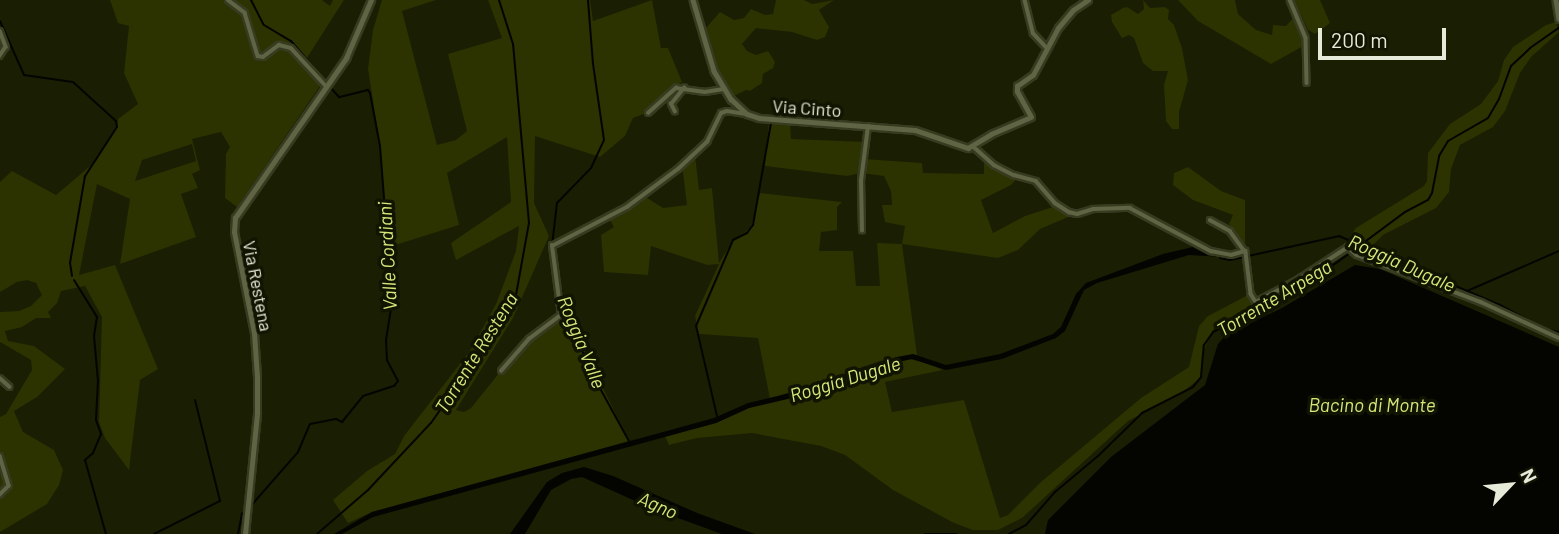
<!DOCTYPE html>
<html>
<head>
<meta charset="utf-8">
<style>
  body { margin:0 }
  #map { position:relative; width:1559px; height:534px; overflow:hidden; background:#1a1e02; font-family:Barlow,sans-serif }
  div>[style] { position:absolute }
  .green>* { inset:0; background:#2c3200 }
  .water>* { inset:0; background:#040500 }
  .stream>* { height:2px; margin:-1px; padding:0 1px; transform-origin:1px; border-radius:1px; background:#040500 }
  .roads { filter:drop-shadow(2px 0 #373b20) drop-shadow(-2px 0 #373b20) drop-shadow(0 2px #373b20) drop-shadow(0 -2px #373b20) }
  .minor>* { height:3.5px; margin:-1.75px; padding:0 1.75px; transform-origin:1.75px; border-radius:1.75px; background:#5e6444 }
  .tertiary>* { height:4.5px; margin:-2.25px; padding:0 2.25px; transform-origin:2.25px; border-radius:2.25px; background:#5e6444 }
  span { translate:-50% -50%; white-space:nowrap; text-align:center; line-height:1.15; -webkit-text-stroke:7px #111400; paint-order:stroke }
  .street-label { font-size:18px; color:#e6ead8 }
  .water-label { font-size:19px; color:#d6e87a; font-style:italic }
  .north { position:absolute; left:1475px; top:450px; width:70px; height:70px; -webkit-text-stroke:5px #111400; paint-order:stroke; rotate:64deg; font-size:19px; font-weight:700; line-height:28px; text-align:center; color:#e6ead8 }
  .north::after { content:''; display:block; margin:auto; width:24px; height:32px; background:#e6ead8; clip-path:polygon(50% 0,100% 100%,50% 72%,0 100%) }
  .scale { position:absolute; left:1318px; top:28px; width:128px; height:32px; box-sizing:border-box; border:4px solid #e6ead8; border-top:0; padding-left:9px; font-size:21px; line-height:24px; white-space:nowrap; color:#e6ead8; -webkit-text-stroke:5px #111400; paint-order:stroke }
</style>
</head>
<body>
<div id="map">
  <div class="green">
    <div style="clip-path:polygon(evenodd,110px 0,322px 0,330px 6px,333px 0,344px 0,305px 61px,322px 83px,237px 207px,225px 198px,226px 154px,230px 147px,221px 132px,192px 139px,200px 170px,192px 174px,198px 188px,181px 194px,196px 237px,120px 264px,130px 199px,97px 184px,79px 275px,115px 265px,158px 369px,140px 380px,129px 470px,105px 438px,99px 422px,102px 317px,85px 286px,61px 291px,57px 303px,48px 312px,51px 318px,36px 318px,22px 327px,5px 331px,8px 341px,34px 346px,65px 369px,37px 397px,14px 411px,23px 432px,54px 450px,63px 470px,59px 485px,47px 504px,0 532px,0 417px,6px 414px,32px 370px,31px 360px,0 342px,0 312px,19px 311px,31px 306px,42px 295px,36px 283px,27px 280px,17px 282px,0 292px,0 182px,12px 171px,56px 195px,96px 161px,117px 127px,118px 119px,138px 104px,124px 73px,129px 26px,118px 23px,110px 0,192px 144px,196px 161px,135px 181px,142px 160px,192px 144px)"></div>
    <div style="clip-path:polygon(382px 0,436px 0,402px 11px,437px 145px,456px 140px,467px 131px,448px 54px,502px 38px,488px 0,590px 0,593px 21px,652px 0,661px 48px,668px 48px,682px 82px,671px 89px,652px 111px,633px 118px,625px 136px,600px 157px,535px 136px,534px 203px,549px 236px,513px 318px,456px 410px,464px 412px,471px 408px,529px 336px,556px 318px,564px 309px,629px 441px,372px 512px,348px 523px,333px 500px,367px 471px,395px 454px,404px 436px,470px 351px,496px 304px,516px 251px,519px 226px,456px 260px,451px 243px,511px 202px,507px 137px,447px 173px,459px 225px,389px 247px,379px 139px,368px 69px,373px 30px)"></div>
    <div style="clip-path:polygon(776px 0,804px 0,812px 4px,834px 0,819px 10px,829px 27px,825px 37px,817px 40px,792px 32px,756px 28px,742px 44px,747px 51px,756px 55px,768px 51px,775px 62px,773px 68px,763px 74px,762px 83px,750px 91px,746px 90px,732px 97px,714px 64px,705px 29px,720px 12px,734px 20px,744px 18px,751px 9px,765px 15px,773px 14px)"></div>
    <div style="clip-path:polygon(1143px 0,1150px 8px,1165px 7px,1169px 10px,1168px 19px,1174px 25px,1182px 48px,1188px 80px,1179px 112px,1179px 129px,1172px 129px,1166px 121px,1164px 85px,1168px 71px,1153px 71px,1143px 63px,1134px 38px,1129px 35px,1122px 38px,1112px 22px,1111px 15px,1123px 8px,1127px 7px,1138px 14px,1144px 9px)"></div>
    <div style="clip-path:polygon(1178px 0,1235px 0,1238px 14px,1256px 30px,1272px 35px,1273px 25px,1286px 26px,1295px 16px,1305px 45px,1271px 64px,1198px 21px)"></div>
    <div style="clip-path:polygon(1294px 0,1320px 0,1330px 23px,1315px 34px,1308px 30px)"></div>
    <div style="clip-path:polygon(1556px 22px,1559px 32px,1531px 57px,1520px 73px,1505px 111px,1493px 127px,1460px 145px,1451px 169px,1449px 192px,1436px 208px,1383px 235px,1372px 246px,1355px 251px,1350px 236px,1356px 228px,1424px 186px,1427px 181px,1428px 153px,1450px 124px,1481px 104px,1498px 81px,1504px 60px,1513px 47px,1546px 25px)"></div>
    <div style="clip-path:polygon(769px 121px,790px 122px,791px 139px,866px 142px,864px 159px,922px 163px,923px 173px,984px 174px,984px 162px,975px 148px,1020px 175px,1011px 185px,981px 200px,993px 233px,1025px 216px,1056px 206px,1073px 215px,1040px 229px,1018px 250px,998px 258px,902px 244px,917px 355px,880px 361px,770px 399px,758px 338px,699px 334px,695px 316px,719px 264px,707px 265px,651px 246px,648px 275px,604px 272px,601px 235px,614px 227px,610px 220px,644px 196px,663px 208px,687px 205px,682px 165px,695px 155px,699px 190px,712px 188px,719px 263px,734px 239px,751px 228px,760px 193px,842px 202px,837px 207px,837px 230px,821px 232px,819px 251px,853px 251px,856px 286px,880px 286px,877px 243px,902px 244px,905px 226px,885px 222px,882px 205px,892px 205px,891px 191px,884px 176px,861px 173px,847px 176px,765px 166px)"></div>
    <div style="clip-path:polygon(1188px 167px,1221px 191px,1245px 200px,1245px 245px,1229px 224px,1233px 215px,1193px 200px,1173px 185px,1174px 173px)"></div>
    <div style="clip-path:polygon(1248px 295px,1253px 305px,1215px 326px,1202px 354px,1201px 377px,1183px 392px,1128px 421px,1022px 518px,998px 530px,973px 530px,954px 523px,893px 490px,845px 455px,821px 446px,752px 433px,697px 438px,669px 445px,665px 436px,716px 423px,749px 408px,822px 388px,882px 366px,909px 359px,923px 362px,943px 370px,885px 382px,892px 412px,964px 400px,1000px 518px,1008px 515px,1041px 482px,1141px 398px,1189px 367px,1199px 326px,1208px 316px)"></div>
  </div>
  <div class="water">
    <div style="clip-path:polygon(1197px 246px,1224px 257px,1189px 255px,1097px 283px,1084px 290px,1065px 331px,1056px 338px,1002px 359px,946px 370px,912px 359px,898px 362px,792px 398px,749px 408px,716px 423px,373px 517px,342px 534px,334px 534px,372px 512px,714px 418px,748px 403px,790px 393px,897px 357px,913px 354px,946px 365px,1000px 354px,1053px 334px,1061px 327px,1076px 294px,1086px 283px,1163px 254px)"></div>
    <div style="clip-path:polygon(1355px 265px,1380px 269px,1559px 347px,1559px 534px,1045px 534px,1048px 520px,1111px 457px,1205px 385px,1218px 344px,1226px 335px,1282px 308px)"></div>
    <div style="clip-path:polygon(584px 467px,613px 476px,697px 513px,755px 534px,722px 534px,653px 509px,582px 477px,571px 479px,551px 490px,525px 534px,510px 534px,547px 482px,562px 473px)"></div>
  </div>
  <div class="stream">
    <div style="left:251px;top:0;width:28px;rotate:63deg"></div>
    <div style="left:264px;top:25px;width:31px;rotate:31deg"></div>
    <div style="left:291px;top:41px;width:55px;rotate:49.4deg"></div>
    <div style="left:0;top:21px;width:59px;rotate:66deg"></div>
    <div style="left:24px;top:75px;width:49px;rotate:8.1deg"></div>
    <div style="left:73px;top:82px;width:58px;rotate:42.2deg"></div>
    <div style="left:116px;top:121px;width:6px;rotate:81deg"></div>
    <div style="left:117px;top:127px;width:59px;rotate:123.1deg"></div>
    <div style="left:85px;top:176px;width:88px;rotate:99.8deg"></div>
    <div style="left:70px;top:263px;width:13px;rotate:81deg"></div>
    <div style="left:552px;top:246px;width:43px;rotate:-83.4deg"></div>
    <div style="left:557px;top:203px;width:49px;rotate:-45.8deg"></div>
    <div style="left:591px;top:168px;width:31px;rotate:-65deg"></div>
    <div style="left:604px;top:140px;width:77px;rotate:-98.2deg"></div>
    <div style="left:593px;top:64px;width:64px;rotate:-94.5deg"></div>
    <div style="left:1220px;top:258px;width:10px;rotate:11deg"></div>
    <div style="left:1230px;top:260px;width:112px;rotate:-12.4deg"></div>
    <div style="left:1339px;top:236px;width:173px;rotate:23.2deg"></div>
    <div style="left:1498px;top:304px;width:53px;rotate:28deg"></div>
    <div style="left:1545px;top:329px;width:14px;rotate:12deg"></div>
    <div style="left:557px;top:272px;width:37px;rotate:77deg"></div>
    <div style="left:565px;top:308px;width:67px;rotate:68deg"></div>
    <div style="left:590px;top:370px;width:83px;rotate:61.3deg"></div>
    <div style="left:74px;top:280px;width:44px;rotate:58.1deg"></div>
    <div style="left:97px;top:317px;width:19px;rotate:99deg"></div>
    <div style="left:94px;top:336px;width:45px;rotate:84.9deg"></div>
    <div style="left:98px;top:381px;width:39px;rotate:93deg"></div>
    <div style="left:96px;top:420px;width:15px;rotate:70deg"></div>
    <div style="left:101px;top:434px;width:21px;rotate:113deg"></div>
    <div style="left:93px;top:453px;width:11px;rotate:139deg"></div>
    <div style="left:85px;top:460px;width:77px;rotate:74.2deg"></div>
    <div style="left:1467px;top:291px;width:100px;rotate:-23.5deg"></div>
    <div style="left:717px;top:416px;width:92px;rotate:-103.1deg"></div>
    <div style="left:696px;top:326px;width:94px;rotate:-66.7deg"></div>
    <div style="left:733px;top:240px;width:16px;rotate:-27deg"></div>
    <div style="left:747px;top:233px;width:10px;rotate:-53deg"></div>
    <div style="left:753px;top:225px;width:104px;rotate:-80deg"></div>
    <div style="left:249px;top:508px;width:74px;rotate:-48.8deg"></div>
    <div style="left:298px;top:452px;width:30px;rotate:-67deg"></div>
    <div style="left:310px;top:424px;width:26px;rotate:-11deg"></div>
    <div style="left:336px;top:419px;width:7px;rotate:27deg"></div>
    <div style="left:342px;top:422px;width:33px;rotate:-51deg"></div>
    <div style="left:363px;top:396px;width:33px;rotate:-18deg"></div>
    <div style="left:394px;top:386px;width:6px;rotate:-51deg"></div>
    <div style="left:398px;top:381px;width:24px;rotate:-118deg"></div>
    <div style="left:387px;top:360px;width:20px;rotate:-93deg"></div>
    <div style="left:386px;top:340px;width:38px;rotate:-81deg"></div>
    <div style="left:392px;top:302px;width:156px;rotate:-94.4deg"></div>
    <div style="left:380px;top:146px;width:54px;rotate:-100.7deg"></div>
    <div style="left:370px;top:93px;width:4px;rotate:-124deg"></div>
    <div style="left:368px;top:90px;width:30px;rotate:166deg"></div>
    <div style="left:339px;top:97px;width:13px;rotate:-132deg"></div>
    <div style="left:154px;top:534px;width:74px;rotate:-26.6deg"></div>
    <div style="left:220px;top:501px;width:104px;rotate:-103.9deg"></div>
    <div style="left:238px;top:534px;width:21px;rotate:-79deg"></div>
    <div style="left:317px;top:534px;width:67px;rotate:-40.8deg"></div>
    <div style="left:368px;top:490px;width:92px;rotate:-46.8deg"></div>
    <div style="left:431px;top:423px;width:117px;rotate:-55.1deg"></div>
    <div style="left:498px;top:327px;width:37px;rotate:-61deg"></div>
    <div style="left:516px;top:295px;width:73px;rotate:-79.8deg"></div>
    <div style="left:529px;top:223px;width:180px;rotate:-95.1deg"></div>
    <div style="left:513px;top:44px;width:46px;rotate:-107.7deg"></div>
    <div style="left:925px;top:534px;width:31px"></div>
    <div style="left:1009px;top:534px;width:19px;rotate:-28deg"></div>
    <div style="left:1026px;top:525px;width:44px;rotate:-48.7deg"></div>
    <div style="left:1055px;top:492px;width:56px;rotate:-39.9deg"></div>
    <div style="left:1098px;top:456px;width:62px;rotate:-44.3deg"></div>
    <div style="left:1142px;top:413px;width:57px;rotate:-27deg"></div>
    <div style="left:1193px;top:387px;width:13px;rotate:-51deg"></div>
    <div style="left:1201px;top:377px;width:32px;rotate:-85deg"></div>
    <div style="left:1204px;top:345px;width:16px;rotate:-55deg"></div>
    <div style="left:1213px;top:332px;width:83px;rotate:-26.6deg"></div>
    <div style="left:1287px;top:295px;width:62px;rotate:-33.2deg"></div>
    <div style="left:1339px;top:261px;width:82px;rotate:-36.6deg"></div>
    <div style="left:1405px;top:212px;width:26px;rotate:-28deg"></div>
    <div style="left:1428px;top:200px;width:8px;rotate:-60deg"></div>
    <div style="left:1432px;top:193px;width:38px;rotate:-79deg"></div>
    <div style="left:1439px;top:156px;width:17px;rotate:-59deg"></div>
    <div style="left:1448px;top:141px;width:46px;rotate:-29.9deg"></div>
    <div style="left:1488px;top:118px;width:22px;rotate:-60deg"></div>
    <div style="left:1499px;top:99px;width:35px;rotate:-70deg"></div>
    <div style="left:1511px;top:66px;width:26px;rotate:-43deg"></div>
    <div style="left:1530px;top:48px;width:35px;rotate:-35deg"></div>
  </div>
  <div class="roads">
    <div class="minor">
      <div style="left:228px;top:0;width:21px;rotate:37deg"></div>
      <div style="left:245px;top:13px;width:45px;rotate:73.2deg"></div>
      <div style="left:258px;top:56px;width:5px;rotate:11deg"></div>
      <div style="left:263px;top:57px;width:20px;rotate:-37deg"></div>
      <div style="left:279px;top:45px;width:12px;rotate:14deg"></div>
      <div style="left:291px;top:48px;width:53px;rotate:47.3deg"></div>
      <div style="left:1025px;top:0;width:34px;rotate:76deg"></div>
      <div style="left:1033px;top:33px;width:21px;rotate:47deg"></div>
      <div style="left:1290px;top:0;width:41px;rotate:67.2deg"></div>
      <div style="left:1306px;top:38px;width:45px;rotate:88.7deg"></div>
      <div style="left:0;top:31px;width:17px;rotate:69deg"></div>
      <div style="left:6px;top:47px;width:11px;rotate:124deg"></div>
      <div style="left:675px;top:112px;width:9px;rotate:-117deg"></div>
      <div style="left:671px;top:104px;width:21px;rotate:-51deg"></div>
      <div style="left:648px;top:113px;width:38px;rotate:-42deg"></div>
      <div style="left:676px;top:88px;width:29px;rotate:8deg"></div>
      <div style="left:705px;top:92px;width:20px;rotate:-9deg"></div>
      <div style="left:974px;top:147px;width:27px;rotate:42deg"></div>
      <div style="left:994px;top:165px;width:22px;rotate:27deg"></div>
      <div style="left:1014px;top:175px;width:23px;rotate:15deg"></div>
      <div style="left:1036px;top:181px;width:29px;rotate:49deg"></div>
      <div style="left:1055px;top:203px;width:17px;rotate:33deg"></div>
      <div style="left:1069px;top:212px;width:8px;rotate:14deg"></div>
      <div style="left:1077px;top:214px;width:17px;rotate:-17deg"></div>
      <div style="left:1093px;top:209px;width:37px;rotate:-2deg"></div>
      <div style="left:1130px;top:208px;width:92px;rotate:28deg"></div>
      <div style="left:1211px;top:251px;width:20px;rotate:11deg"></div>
      <div style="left:1231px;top:255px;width:15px;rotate:-16deg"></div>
      <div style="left:1210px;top:220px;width:23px;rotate:29deg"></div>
      <div style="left:1230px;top:231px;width:27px;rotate:54deg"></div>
      <div style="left:1246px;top:253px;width:41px;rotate:83deg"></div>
      <div style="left:1251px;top:294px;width:9px;rotate:58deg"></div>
      <div style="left:1256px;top:302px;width:49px;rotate:-28.1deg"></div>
      <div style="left:1299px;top:279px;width:59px;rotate:-33.1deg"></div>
      <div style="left:1348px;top:247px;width:12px;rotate:42deg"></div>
      <div style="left:1357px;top:255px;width:133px;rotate:20.8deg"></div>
      <div style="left:1481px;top:302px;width:86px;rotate:24.8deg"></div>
      <div style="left:862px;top:231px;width:50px;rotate:-91.1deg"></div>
      <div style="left:861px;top:181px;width:55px;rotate:-82.7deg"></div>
      <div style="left:501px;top:371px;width:43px;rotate:-48.8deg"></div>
      <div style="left:529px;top:339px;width:40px;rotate:-37deg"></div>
      <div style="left:561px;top:315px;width:70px;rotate:-97.4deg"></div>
      <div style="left:552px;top:246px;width:85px;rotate:-27.5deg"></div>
      <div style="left:627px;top:207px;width:64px;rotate:-36.7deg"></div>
      <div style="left:678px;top:169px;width:40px;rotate:-43deg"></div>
      <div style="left:707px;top:142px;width:32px;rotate:-64deg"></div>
      <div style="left:721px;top:113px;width:6px;rotate:-18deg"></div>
      <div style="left:727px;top:111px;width:19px;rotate:9deg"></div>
      <div style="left:0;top:378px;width:13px;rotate:42deg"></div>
      <div style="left:0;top:456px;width:31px;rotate:73deg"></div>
      <div style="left:9px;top:486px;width:13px;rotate:135deg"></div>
    </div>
    <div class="tertiary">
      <div style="left:693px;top:0;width:74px;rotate:73.5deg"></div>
      <div style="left:714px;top:71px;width:33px;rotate:59deg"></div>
      <div style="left:731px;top:99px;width:22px;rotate:43deg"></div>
      <div style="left:747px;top:114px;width:13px;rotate:18deg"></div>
      <div style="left:759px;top:118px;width:156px;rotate:4.4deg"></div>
      <div style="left:915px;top:130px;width:56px;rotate:18.8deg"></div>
      <div style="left:968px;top:148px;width:27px;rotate:-31deg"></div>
      <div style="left:991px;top:134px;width:43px;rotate:-23deg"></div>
      <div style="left:1031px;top:117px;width:29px;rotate:-119deg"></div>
      <div style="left:1017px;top:92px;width:6px;rotate:-90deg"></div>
      <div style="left:1017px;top:86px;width:19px;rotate:-35deg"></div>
      <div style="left:1033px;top:75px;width:53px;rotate:-62deg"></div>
      <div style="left:1058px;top:28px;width:23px;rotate:-50deg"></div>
      <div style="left:1073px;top:10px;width:18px;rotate:-34deg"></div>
      <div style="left:1556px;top:0;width:19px;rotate:81deg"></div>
      <div style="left:245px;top:534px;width:122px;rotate:-84.3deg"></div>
      <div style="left:257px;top:413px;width:36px;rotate:-90deg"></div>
      <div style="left:257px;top:377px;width:44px;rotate:-93.9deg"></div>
      <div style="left:254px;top:333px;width:103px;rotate:-101.2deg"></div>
      <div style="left:234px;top:232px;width:14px;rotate:-86deg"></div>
      <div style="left:235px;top:218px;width:195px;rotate:-55.2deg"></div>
      <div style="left:346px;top:58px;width:63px;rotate:-66.7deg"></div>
    </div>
  </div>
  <div class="street-label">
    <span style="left:807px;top:108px;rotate:4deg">Via Cinto</span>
    <span style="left:258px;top:286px;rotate:79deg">Via Restena</span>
  </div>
  <div class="water-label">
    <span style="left:387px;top:256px;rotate:-93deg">Valle Cordiani</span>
    <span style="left:1402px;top:263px;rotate:24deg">Roggia Dugale</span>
    <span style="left:1274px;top:298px;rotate:-31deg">Torrente Arpega</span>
    <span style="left:582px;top:342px;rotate:68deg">Roggia Valle</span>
    <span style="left:476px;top:353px;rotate:-58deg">Torrente Restena</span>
    <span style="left:845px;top:379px;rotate:-17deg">Roggia Dugale</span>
    <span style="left:1372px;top:405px">Bacino di Monte</span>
    <span style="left:658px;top:505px;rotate:24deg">Agno</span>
  </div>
  <div class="north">N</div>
  <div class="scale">200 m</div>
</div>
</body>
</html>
